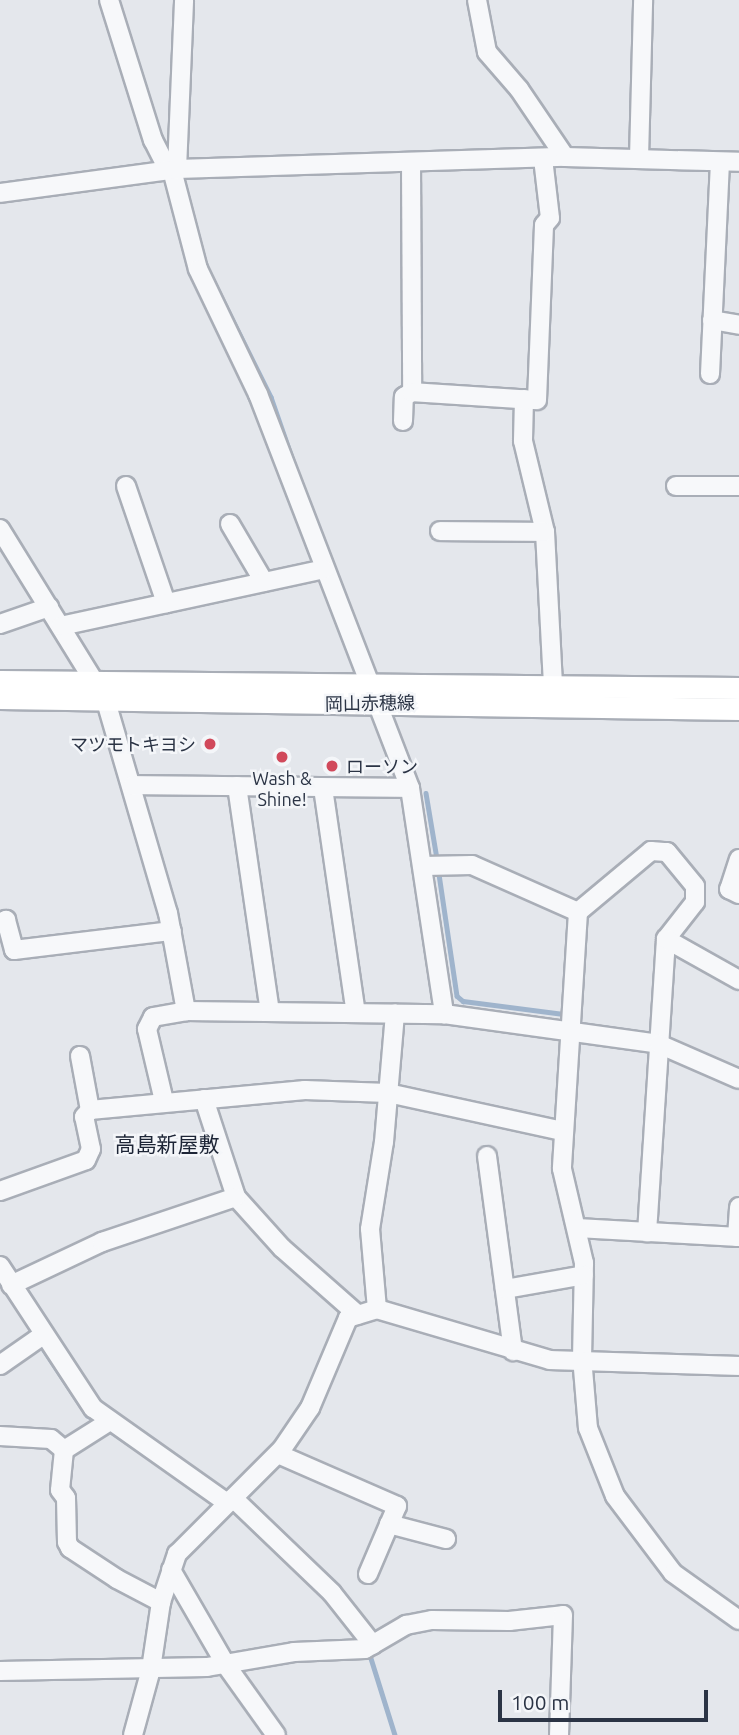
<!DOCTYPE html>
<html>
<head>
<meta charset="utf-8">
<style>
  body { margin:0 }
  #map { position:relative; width:739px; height:1735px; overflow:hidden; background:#e4e7ec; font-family:Ubuntu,"Noto Sans JP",sans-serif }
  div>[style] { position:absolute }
  .stream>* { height:4.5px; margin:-2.25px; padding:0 2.25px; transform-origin:2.25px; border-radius:2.25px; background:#9fb4cc }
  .roads { filter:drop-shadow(2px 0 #a9aeb7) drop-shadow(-2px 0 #a9aeb7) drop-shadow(0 2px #a9aeb7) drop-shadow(0 -2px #a9aeb7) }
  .minor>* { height:18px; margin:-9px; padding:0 9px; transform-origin:9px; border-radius:9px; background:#f7f8fa }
  .major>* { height:21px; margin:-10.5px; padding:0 10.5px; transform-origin:10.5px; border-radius:10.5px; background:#fff }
  .dots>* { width:19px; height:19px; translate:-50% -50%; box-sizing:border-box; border:4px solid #f4f6f9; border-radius:50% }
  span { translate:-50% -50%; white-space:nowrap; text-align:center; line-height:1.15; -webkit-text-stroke:5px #f4f6f9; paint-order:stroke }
  .street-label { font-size:18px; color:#2b3445 }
  .poi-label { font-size:18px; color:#2b3445 }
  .right { translate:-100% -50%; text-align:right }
  .left { translate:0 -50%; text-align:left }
  .quarter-label { font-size:21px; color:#1d2536 }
  .scale { position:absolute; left:498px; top:1690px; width:210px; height:32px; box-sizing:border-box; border:4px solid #2b3445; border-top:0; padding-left:9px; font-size:21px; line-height:24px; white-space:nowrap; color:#2b3445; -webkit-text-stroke:5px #f4f6f9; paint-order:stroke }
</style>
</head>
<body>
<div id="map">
  <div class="stream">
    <div style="left:206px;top:266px;width:146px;rotate:63.6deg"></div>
    <div style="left:271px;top:397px;width:76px;rotate:70.9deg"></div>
    <div style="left:426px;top:793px;width:67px;rotate:80.5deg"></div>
    <div style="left:439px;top:874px;width:123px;rotate:81.6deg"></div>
    <div style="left:457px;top:996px;width:8px;rotate:40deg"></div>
    <div style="left:463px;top:1001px;width:101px;rotate:7.4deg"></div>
    <div style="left:42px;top:1347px;width:82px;rotate:56.5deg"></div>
    <div style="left:87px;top:1415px;width:14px;rotate:34deg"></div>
    <div style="left:106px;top:1428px;width:138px;rotate:34.4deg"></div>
    <div style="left:369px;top:1652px;width:87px;rotate:72.6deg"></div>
  </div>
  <div class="roads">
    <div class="minor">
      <div style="left:109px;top:0;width:147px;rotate:72.6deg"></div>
      <div style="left:153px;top:140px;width:34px;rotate:63deg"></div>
      <div style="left:477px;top:0;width:53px;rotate:79.1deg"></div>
      <div style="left:487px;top:52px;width:49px;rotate:49.1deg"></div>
      <div style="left:519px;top:89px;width:82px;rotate:55.9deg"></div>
      <div style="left:639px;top:158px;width:158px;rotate:-88.5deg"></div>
      <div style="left:411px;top:164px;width:228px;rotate:89.7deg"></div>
      <div style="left:177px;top:169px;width:169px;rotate:-87.6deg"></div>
      <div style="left:172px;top:170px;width:102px;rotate:75.3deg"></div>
      <div style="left:198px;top:269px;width:139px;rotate:64.4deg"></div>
      <div style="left:258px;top:394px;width:422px;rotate:68.9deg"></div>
      <div style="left:410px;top:788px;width:229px;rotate:81.4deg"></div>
      <div style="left:0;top:193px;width:179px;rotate:-7.7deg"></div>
      <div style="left:177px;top:169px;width:388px;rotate:-1.8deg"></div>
      <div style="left:565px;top:157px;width:174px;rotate:1.6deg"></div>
      <div style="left:712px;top:320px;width:27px;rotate:10deg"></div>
      <div style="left:710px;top:374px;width:212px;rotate:-87.3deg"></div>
      <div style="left:524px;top:399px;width:42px;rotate:91.4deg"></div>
      <div style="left:523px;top:441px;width:94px;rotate:76.4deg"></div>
      <div style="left:545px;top:532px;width:155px;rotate:87deg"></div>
      <div style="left:403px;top:421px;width:24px;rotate:-88deg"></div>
      <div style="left:404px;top:397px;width:9px;rotate:-32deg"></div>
      <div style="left:412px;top:392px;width:125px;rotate:3.7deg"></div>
      <div style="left:537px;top:400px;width:175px;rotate:-87.7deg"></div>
      <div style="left:544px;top:225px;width:9px;rotate:-49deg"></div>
      <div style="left:550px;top:218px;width:60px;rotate:-96.7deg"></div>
      <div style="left:126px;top:486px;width:124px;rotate:71.1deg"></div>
      <div style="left:676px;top:486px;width:63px"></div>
      <div style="left:230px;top:524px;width:67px;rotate:59.6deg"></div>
      <div style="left:0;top:529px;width:179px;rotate:58.3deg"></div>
      <div style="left:440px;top:531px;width:105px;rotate:0.5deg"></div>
      <div style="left:0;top:624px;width:52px;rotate:-19.1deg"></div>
      <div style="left:61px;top:626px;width:269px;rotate:-12.2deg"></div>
      <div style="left:105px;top:698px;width:224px;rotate:73.7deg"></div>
      <div style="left:168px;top:913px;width:100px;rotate:79.6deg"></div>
      <div style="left:133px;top:785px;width:277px;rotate:0.6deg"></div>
      <div style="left:237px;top:786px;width:228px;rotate:81.7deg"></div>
      <div style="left:323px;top:788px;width:227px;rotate:81.7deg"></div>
      <div style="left:739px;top:859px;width:32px;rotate:108deg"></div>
      <div style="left:729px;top:889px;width:11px;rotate:27deg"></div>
      <div style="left:424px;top:866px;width:48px;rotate:-1.2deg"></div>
      <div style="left:472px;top:865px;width:116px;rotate:23.9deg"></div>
      <div style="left:578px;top:912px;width:95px;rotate:-39.9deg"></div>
      <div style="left:651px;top:851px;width:16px;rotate:4deg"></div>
      <div style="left:667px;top:852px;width:44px;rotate:50.5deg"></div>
      <div style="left:695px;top:886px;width:16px;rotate:90deg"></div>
      <div style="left:695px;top:902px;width:47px;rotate:128.1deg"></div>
      <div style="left:666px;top:939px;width:294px;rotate:93.7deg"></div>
      <div style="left:578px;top:912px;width:257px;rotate:93.6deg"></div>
      <div style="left:562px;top:1169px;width:97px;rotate:76.8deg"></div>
      <div style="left:584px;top:1263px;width:94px;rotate:91.2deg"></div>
      <div style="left:582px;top:1357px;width:71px;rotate:85.2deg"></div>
      <div style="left:588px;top:1428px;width:73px;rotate:68.3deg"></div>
      <div style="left:615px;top:1496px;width:96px;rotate:53deg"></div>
      <div style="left:673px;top:1573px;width:81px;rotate:35.5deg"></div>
      <div style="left:0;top:923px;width:7px;rotate:-27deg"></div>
      <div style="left:6px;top:920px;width:31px;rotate:75deg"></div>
      <div style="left:14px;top:950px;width:159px;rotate:-6.9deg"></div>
      <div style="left:666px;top:939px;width:84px;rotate:29.3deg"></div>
      <div style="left:204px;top:1099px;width:103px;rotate:71.9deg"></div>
      <div style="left:236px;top:1197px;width:69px;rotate:48deg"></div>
      <div style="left:282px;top:1248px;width:101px;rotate:41.4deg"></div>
      <div style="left:164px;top:1101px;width:74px;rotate:-103.3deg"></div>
      <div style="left:147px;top:1029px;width:13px;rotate:-63deg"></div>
      <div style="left:153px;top:1017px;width:34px;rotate:-10deg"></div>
      <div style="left:186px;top:1011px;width:258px;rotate:0.7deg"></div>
      <div style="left:444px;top:1014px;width:217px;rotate:7.9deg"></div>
      <div style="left:659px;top:1044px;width:87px;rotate:23.6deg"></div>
      <div style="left:90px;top:1110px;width:216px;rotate:-5.3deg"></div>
      <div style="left:305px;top:1090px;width:83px;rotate:2.1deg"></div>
      <div style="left:388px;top:1093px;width:179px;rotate:12.3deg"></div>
      <div style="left:487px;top:1156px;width:197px;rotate:82.4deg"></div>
      <div style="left:0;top:1191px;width:91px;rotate:-19.8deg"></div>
      <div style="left:86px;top:1160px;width:12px;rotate:-66deg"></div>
      <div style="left:91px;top:1149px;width:33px;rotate:-102deg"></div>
      <div style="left:84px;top:1117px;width:9px;rotate:-49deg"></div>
      <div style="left:90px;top:1110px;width:55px;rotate:-100.5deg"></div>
      <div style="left:577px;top:1228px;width:162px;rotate:3.2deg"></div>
      <div style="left:737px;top:1237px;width:30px;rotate:-86deg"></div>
      <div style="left:0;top:1266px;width:170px;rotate:56.8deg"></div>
      <div style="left:93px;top:1408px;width:164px;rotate:35.3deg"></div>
      <div style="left:11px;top:1285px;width:101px;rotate:-25.3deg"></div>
      <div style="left:102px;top:1242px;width:141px;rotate:-18.6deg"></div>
      <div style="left:505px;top:1289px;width:80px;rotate:-10deg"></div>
      <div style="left:377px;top:1309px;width:80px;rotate:-95deg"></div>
      <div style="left:370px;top:1229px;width:88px;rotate:-80.9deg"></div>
      <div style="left:384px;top:1142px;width:129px;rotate:-85.1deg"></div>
      <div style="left:0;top:1365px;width:52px;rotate:-34.9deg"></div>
      <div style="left:110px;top:1421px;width:54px;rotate:147.8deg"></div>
      <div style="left:64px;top:1450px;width:40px;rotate:95.7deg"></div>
      <div style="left:60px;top:1490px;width:10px;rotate:53deg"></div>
      <div style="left:66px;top:1498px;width:44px;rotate:88.7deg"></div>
      <div style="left:67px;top:1542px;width:7px;rotate:63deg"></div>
      <div style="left:70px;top:1548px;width:56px;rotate:33.4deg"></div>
      <div style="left:117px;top:1579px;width:50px;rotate:27.6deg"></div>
      <div style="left:0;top:1436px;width:51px;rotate:3.4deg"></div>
      <div style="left:51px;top:1439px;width:17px;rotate:40deg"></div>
      <div style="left:278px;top:1454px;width:130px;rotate:23.6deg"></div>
      <div style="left:397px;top:1506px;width:74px;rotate:113.1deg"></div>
      <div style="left:233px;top:1498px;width:137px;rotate:43.8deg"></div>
      <div style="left:332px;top:1593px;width:66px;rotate:51.7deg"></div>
      <div style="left:389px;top:1524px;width:59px;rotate:14.7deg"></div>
      <div style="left:171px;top:1570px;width:110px;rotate:59.9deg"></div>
      <div style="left:226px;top:1665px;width:86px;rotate:54.5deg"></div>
      <div style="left:0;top:1671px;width:207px;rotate:-1.1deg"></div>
      <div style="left:207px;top:1667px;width:88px;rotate:-9.8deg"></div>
      <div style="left:294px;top:1652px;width:71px;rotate:-2.4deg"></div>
      <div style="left:365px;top:1649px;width:48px;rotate:-30.3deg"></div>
      <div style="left:406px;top:1625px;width:26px;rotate:-11deg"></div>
      <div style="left:432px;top:1620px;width:77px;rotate:0.7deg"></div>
      <div style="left:509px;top:1621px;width:54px;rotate:-6.3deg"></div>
      <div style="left:563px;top:1615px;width:120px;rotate:91.9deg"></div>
      <div style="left:133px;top:1735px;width:68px;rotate:-74.7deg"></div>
      <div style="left:151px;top:1669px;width:68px;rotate:-81.5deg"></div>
      <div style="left:161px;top:1602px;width:51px;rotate:-71.6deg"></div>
      <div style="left:177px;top:1554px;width:148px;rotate:-45deg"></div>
      <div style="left:282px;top:1449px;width:50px;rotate:-55.7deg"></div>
      <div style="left:310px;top:1408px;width:98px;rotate:-67.1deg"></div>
      <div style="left:348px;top:1318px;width:30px;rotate:-17deg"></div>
      <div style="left:377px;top:1309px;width:180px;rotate:16.4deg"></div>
      <div style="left:550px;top:1360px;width:189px;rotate:1.8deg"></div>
    </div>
    <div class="major">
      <div style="left:0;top:681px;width:739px;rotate:0.54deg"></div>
      <div style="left:0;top:698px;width:739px;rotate:0.85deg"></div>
    </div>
  </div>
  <div class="dots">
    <div style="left:210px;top:744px;background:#d1495b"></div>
    <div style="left:282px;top:757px;background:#d1495b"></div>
    <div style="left:332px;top:766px;background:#d1495b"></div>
  </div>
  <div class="street-label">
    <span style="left:370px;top:703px;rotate:-1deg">岡山赤穂線</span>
  </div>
  <div class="poi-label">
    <span class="right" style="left:196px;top:744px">マツモトキヨシ</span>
    <span class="left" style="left:346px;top:766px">ローソン</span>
    <span style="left:282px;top:789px">Wash &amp;<br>Shine!</span>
  </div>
  <div class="quarter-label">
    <span style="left:167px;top:1144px">高島新屋敷</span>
  </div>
  <div class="scale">100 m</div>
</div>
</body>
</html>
